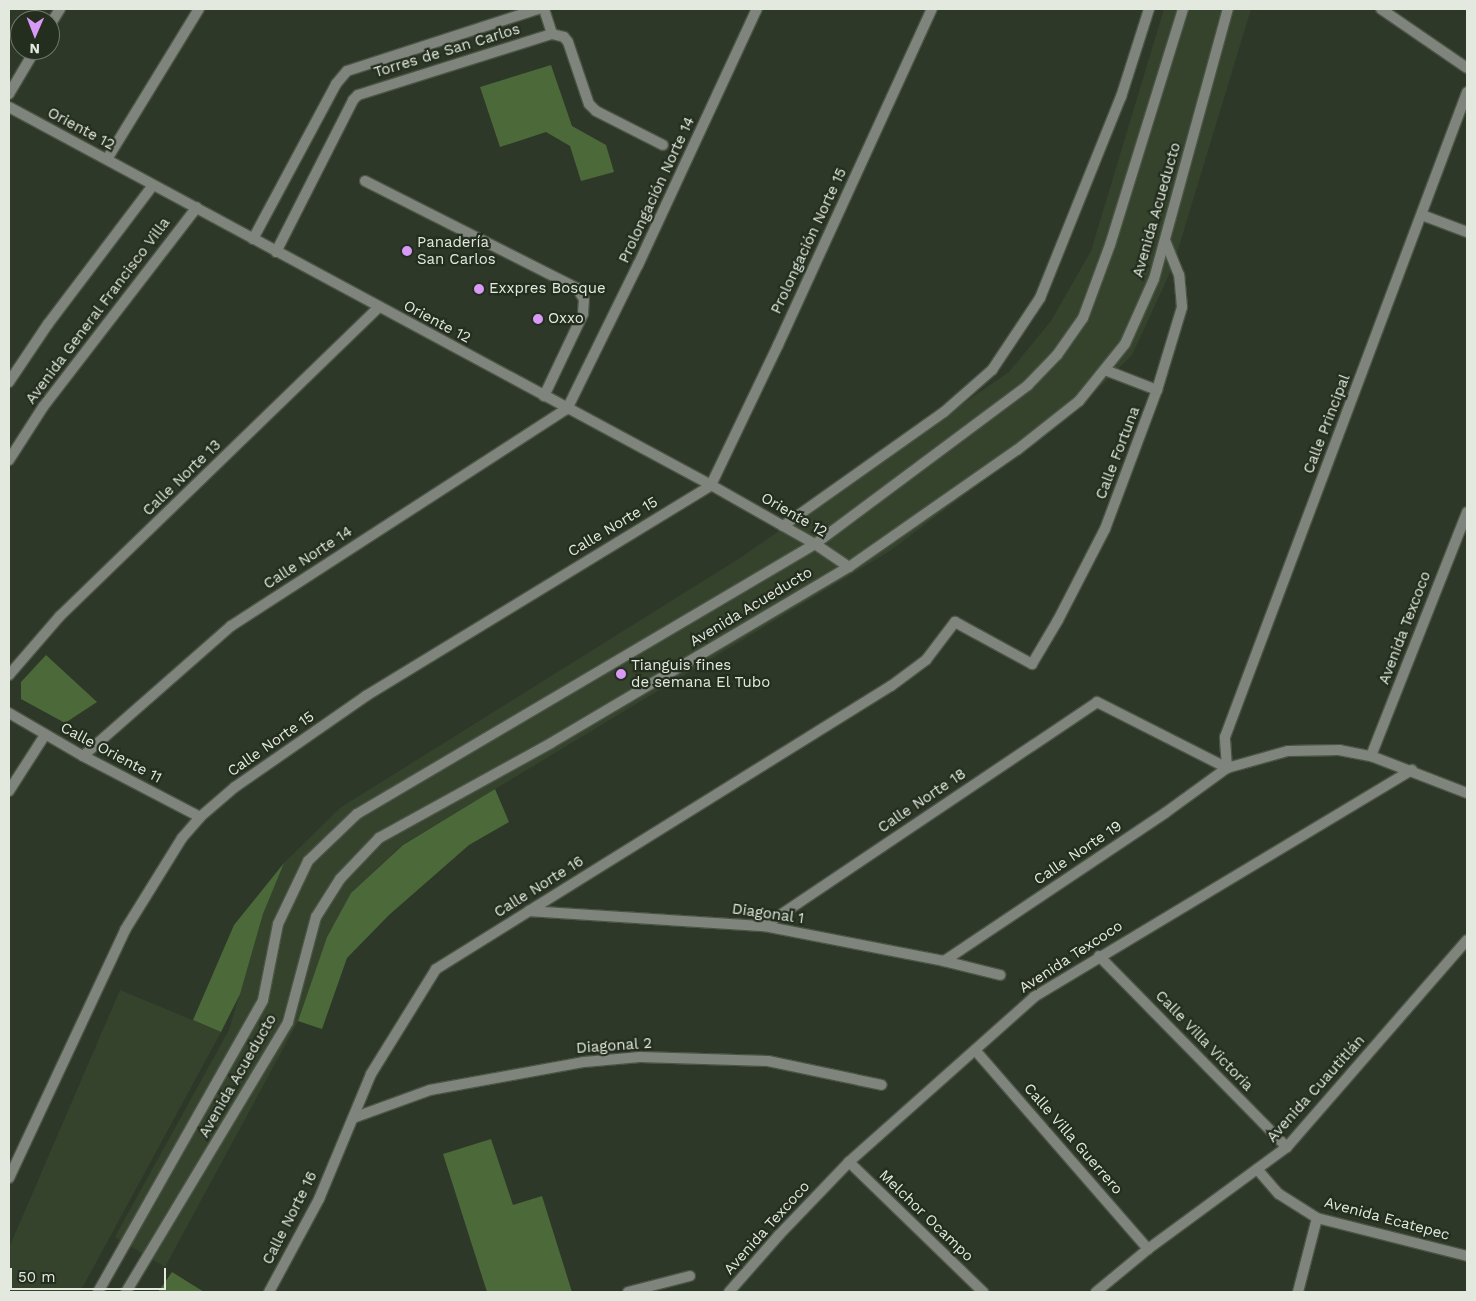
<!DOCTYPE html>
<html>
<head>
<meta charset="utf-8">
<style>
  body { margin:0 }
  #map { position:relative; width:1476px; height:1301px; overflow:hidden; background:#2e3828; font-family:"Work Sans",sans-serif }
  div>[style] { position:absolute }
  .built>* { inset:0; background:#35432d }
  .green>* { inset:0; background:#4b6939 }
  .roads { filter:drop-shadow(1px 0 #4b5445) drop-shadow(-1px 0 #4b5445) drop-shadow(0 1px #4b5445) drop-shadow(0 -1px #4b5445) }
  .service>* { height:10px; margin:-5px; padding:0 5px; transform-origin:5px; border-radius:5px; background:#7f847c }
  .minor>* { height:10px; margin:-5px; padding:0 5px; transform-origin:5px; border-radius:5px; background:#7f847c }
  .tertiary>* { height:10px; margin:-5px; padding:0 5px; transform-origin:5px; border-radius:5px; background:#7f847c }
  .dots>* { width:14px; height:14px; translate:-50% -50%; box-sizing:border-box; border:2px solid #242e1f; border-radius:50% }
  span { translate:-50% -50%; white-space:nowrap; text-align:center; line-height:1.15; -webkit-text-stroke:4.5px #242e1f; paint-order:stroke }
  .street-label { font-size:15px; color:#e3e9df }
  .poi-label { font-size:15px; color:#e3e9df }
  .left { translate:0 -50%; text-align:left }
  .frame { position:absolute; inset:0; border:10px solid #e3e9df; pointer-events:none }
  .north { position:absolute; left:10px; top:10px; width:50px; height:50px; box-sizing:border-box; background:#242e1f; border:1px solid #70796c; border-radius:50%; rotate:181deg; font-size:14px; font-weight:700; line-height:20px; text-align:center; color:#e3e9df }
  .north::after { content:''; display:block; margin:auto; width:18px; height:22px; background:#d99af7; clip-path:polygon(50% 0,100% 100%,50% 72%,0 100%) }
  .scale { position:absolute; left:10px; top:1268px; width:156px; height:22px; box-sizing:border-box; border:2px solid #e3e9df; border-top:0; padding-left:6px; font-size:15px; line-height:18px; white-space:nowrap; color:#e3e9df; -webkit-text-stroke:4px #242e1f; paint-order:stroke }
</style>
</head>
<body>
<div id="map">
  <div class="built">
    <div style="clip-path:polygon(1164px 9px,1251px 9px,1173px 266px,1132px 355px,1075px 411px,890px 551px,402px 845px,351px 893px,327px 937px,298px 1021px,165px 1267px,115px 1237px,229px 1030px,263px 914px,284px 863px,340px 808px,740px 558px,1009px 372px,1051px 321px,1091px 251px)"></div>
    <div style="clip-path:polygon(120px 990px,221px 1032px,80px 1292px,11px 1292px,9px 1291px,9px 1248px)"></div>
  </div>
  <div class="green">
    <div style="clip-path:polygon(551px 65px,572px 126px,606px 145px,614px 172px,581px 181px,570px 146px,546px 132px,500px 147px,480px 87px)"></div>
    <div style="clip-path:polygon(46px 655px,97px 702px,65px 723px,21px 699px,21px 682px)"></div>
    <div style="clip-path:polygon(495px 789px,509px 822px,469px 845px,389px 915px,347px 958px,322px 1029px,298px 1021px,327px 937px,351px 893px,403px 845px)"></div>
    <div style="clip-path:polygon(284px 863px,263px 914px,240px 994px,221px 1032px,193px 1020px,234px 925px)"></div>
    <div style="clip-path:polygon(491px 1139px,513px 1205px,542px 1196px,572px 1292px,487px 1292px,443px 1154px)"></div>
    <div style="clip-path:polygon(172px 1272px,204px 1292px,158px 1292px)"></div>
  </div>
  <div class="roads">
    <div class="service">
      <div style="left:365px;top:181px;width:237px;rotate:26.8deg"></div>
      <div style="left:577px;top:288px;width:13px;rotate:58deg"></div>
      <div style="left:584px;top:299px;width:15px;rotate:94deg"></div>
      <div style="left:583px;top:314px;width:91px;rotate:115.4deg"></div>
    </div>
    <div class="minor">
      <div style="left:544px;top:9px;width:26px;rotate:72deg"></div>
      <div style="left:1381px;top:9px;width:104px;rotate:34.5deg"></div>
      <div style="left:50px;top:25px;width:19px;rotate:-58deg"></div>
      <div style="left:9px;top:94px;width:51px;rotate:-59.4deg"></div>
      <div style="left:9px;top:107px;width:797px;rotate:28.3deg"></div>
      <div style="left:711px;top:485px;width:120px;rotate:29.6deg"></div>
      <div style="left:815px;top:544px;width:41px;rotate:34.1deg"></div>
      <div style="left:107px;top:159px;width:176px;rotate:-58.5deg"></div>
      <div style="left:1422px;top:215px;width:48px;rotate:20.7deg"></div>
      <div style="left:253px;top:239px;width:176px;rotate:-61.8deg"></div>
      <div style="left:336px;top:84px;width:17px;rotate:-50deg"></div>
      <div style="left:347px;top:71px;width:201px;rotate:-18deg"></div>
      <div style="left:276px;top:252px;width:170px;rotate:-63.1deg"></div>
      <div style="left:353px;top:100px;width:7px;rotate:-45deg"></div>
      <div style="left:358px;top:95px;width:203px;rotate:-17.5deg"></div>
      <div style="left:552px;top:34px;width:12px;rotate:14deg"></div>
      <div style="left:564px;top:37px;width:6px;rotate:51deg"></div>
      <div style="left:568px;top:42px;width:65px;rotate:71.3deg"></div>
      <div style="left:589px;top:104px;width:10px;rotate:45deg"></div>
      <div style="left:596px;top:111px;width:75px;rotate:26.9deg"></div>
      <div style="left:9px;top:382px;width:70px;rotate:-56.1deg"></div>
      <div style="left:48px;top:324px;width:174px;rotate:-52.9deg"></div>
      <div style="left:9px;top:460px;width:63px;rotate:-57.3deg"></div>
      <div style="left:43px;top:407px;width:252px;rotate:-52.4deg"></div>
      <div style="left:783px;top:526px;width:197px;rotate:-35.3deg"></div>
      <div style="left:944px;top:412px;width:64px;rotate:-41.2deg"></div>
      <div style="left:992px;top:370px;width:87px;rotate:-56.3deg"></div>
      <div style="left:1040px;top:298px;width:217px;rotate:-68.1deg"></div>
      <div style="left:1121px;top:97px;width:92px;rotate:-72.3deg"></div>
      <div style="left:9px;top:675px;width:78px;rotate:-49.2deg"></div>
      <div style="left:60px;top:616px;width:444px;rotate:-44.1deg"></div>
      <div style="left:9px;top:713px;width:86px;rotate:30.2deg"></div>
      <div style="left:83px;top:756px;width:132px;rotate:27.5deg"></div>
      <div style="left:83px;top:756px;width:197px;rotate:-41.3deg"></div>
      <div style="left:231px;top:626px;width:400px;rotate:-32.9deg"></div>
      <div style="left:567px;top:409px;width:161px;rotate:-63.8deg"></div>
      <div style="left:638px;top:265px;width:282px;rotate:-65.1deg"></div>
      <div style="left:1371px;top:756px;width:262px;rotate:-68.5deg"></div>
      <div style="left:1227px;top:768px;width:31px;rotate:-94deg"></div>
      <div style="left:1225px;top:737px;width:689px;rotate:-69.43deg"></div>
      <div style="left:9px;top:791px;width:67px;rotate:-57.3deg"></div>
      <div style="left:529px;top:911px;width:426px;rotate:-31.9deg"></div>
      <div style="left:891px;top:686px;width:44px;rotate:-36.6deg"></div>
      <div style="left:926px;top:660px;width:48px;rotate:-52.7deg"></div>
      <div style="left:955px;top:622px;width:88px;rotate:28.6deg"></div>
      <div style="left:1032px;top:664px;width:51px;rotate:-59.4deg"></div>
      <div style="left:1058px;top:620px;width:102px;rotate:-62.7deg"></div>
      <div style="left:1105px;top:529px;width:148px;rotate:-69.5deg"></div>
      <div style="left:1157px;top:390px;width:87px;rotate:-73.2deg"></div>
      <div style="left:1182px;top:307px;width:32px;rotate:-95deg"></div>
      <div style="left:1179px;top:275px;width:37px;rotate:-112deg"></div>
      <div style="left:764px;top:926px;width:401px;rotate:-33.9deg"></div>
      <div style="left:1097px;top:702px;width:146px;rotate:26.9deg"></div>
      <div style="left:1099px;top:956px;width:268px;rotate:45.5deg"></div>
      <div style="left:944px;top:961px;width:58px;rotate:14deg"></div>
      <div style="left:975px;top:1050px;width:264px;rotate:49deg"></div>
      <div style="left:353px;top:1118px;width:82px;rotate:-20deg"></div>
      <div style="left:430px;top:1090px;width:157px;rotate:-10.3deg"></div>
      <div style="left:584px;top:1062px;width:56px;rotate:-5.1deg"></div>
      <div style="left:640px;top:1057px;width:128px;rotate:1.8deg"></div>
      <div style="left:768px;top:1061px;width:116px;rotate:11.9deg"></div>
      <div style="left:849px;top:1162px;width:187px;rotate:44.1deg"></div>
      <div style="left:1257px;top:1169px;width:33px;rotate:49deg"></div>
      <div style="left:1279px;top:1194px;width:45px;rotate:32.3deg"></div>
      <div style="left:1317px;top:1218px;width:155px;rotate:14.2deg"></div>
      <div style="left:9px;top:1178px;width:274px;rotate:-64.9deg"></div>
      <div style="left:125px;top:930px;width:108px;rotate:-58.2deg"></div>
      <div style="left:182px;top:838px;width:28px;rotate:-49deg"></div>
      <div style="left:200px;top:817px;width:46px;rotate:-40.6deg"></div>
      <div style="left:235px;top:787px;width:160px;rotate:-34.8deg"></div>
      <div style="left:366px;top:696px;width:404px;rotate:-31.4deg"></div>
      <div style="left:711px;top:485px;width:155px;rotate:-64.4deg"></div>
      <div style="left:778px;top:345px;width:370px;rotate:-65.4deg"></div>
      <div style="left:628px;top:1292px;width:64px;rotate:-14.5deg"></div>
      <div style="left:729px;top:1292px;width:76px;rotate:-48.7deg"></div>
      <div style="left:779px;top:1235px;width:101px;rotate:-46.2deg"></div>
      <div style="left:849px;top:1162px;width:248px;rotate:-41.7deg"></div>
      <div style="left:1034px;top:997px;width:441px;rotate:-31deg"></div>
      <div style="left:1096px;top:1292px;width:67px;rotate:-39.6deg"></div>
      <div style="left:1148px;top:1249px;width:172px;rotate:-36.3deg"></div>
      <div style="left:1287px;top:1147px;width:274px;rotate:-49deg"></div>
      <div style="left:1298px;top:1292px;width:76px;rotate:-75.6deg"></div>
    </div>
    <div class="tertiary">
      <div style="left:1105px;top:370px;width:56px;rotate:21deg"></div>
      <div style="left:98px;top:1292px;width:335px;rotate:-60.5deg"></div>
      <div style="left:263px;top:1000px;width:77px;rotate:-78.8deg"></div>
      <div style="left:278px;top:924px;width:70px;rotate:-64.5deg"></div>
      <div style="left:308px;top:861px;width:68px;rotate:-43.8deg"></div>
      <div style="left:357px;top:814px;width:532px;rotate:-30.52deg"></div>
      <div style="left:815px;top:544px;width:266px;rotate:-36.7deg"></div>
      <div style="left:1028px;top:385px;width:42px;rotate:-46deg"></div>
      <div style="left:1057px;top:355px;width:45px;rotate:-54.9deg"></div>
      <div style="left:1083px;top:318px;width:78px;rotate:-69.7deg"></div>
      <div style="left:1110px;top:245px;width:247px;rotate:-72.8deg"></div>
      <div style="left:126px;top:1292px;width:315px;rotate:-59deg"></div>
      <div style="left:288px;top:1022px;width:109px;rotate:-75.1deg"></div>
      <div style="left:316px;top:917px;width:45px;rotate:-57.7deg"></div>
      <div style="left:340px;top:879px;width:57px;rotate:-46.4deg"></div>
      <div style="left:379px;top:838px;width:196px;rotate:-28.9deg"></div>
      <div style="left:551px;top:743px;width:346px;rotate:-30.6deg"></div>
      <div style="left:849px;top:567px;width:205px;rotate:-34.9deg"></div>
      <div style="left:1017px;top:450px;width:79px;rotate:-38.3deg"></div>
      <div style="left:1079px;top:401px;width:73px;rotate:-51.1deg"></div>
      <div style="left:1125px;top:344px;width:71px;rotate:-66deg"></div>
      <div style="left:1154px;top:279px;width:280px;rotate:-74.7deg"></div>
      <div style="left:269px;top:1292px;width:106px;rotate:-61.7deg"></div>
      <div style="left:319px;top:1199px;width:135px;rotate:-67.4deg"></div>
      <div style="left:371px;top:1074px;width:123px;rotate:-58.2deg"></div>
      <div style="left:436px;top:969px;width:110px;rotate:-31.9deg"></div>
      <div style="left:529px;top:911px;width:235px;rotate:3.7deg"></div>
      <div style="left:764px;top:926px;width:183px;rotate:11deg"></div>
      <div style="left:944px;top:961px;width:266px;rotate:-33.8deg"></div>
      <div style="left:1165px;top:813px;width:77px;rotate:-36deg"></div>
      <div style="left:1227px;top:768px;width:63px;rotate:-15.6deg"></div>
      <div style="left:1288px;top:751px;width:51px;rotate:-1.1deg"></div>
      <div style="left:1339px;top:750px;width:33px;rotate:11deg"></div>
      <div style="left:1371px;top:756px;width:103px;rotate:21.1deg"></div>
    </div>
  </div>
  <div class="dots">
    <div style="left:407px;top:251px;background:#d99af7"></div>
    <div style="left:479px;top:289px;background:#d99af7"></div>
    <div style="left:538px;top:319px;background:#d99af7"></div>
    <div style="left:621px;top:674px;background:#d99af7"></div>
  </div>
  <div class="street-label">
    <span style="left:447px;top:51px;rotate:-17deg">Torres de San Carlos</span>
    <span style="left:81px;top:129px;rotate:28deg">Oriente 12</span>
    <span style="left:657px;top:190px;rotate:-65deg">Prolongación Norte 14</span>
    <span style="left:1157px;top:210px;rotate:-74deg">Avenida Acueducto</span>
    <span style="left:809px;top:241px;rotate:-65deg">Prolongación Norte 15</span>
    <span style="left:98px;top:311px;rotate:-53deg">Avenida General Francisco Villa</span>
    <span style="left:437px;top:322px;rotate:28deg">Oriente 12</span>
    <span style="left:1327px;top:424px;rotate:-69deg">Calle Principal</span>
    <span style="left:1118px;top:453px;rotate:-69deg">Calle Fortuna</span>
    <span style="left:182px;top:478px;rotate:-44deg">Calle Norte 13</span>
    <span style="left:794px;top:515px;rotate:30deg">Oriente 12</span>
    <span style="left:613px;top:527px;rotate:-31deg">Calle Norte 15</span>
    <span style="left:308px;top:558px;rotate:-33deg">Calle Norte 14</span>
    <span style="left:751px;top:607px;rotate:-31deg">Avenida Acueducto</span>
    <span style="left:1405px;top:628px;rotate:-69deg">Avenida Texcoco</span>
    <span style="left:271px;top:744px;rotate:-35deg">Calle Norte 15</span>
    <span style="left:111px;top:753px;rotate:28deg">Calle Oriente 11</span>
    <span style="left:922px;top:801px;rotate:-34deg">Calle Norte 18</span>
    <span style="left:1078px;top:853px;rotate:-34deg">Calle Norte 19</span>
    <span style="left:539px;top:887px;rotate:-32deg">Calle Norte 16</span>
    <span style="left:768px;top:914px;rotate:8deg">Diagonal 1</span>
    <span style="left:1071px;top:957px;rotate:-33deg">Avenida Texcoco</span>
    <span style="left:1204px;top:1041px;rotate:46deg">Calle Villa Victoria</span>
    <span style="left:614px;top:1046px;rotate:-4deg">Diagonal 2</span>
    <span style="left:238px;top:1076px;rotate:-60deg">Avenida Acueducto</span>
    <span style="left:1316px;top:1089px;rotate:-48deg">Avenida Cuautitlán</span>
    <span style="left:1073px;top:1139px;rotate:49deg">Calle Villa Guerrero</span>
    <span style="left:926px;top:1216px;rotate:44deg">Melchor Ocampo</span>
    <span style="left:290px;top:1218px;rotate:-63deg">Calle Norte 16</span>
    <span style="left:1387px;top:1219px;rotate:15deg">Avenida Ecatepec</span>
    <span style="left:767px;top:1228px;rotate:-48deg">Avenida Texcoco</span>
  </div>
  <div class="poi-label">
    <span class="left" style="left:417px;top:251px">Panadería<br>San Carlos</span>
    <span class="left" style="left:489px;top:289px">Exxpres Bosque</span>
    <span class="left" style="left:548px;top:319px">Oxxo</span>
    <span class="left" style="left:631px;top:674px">Tianguis fines<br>de semana El Tubo</span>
  </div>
  <div class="frame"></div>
  <div class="north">N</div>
  <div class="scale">50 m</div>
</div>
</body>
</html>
